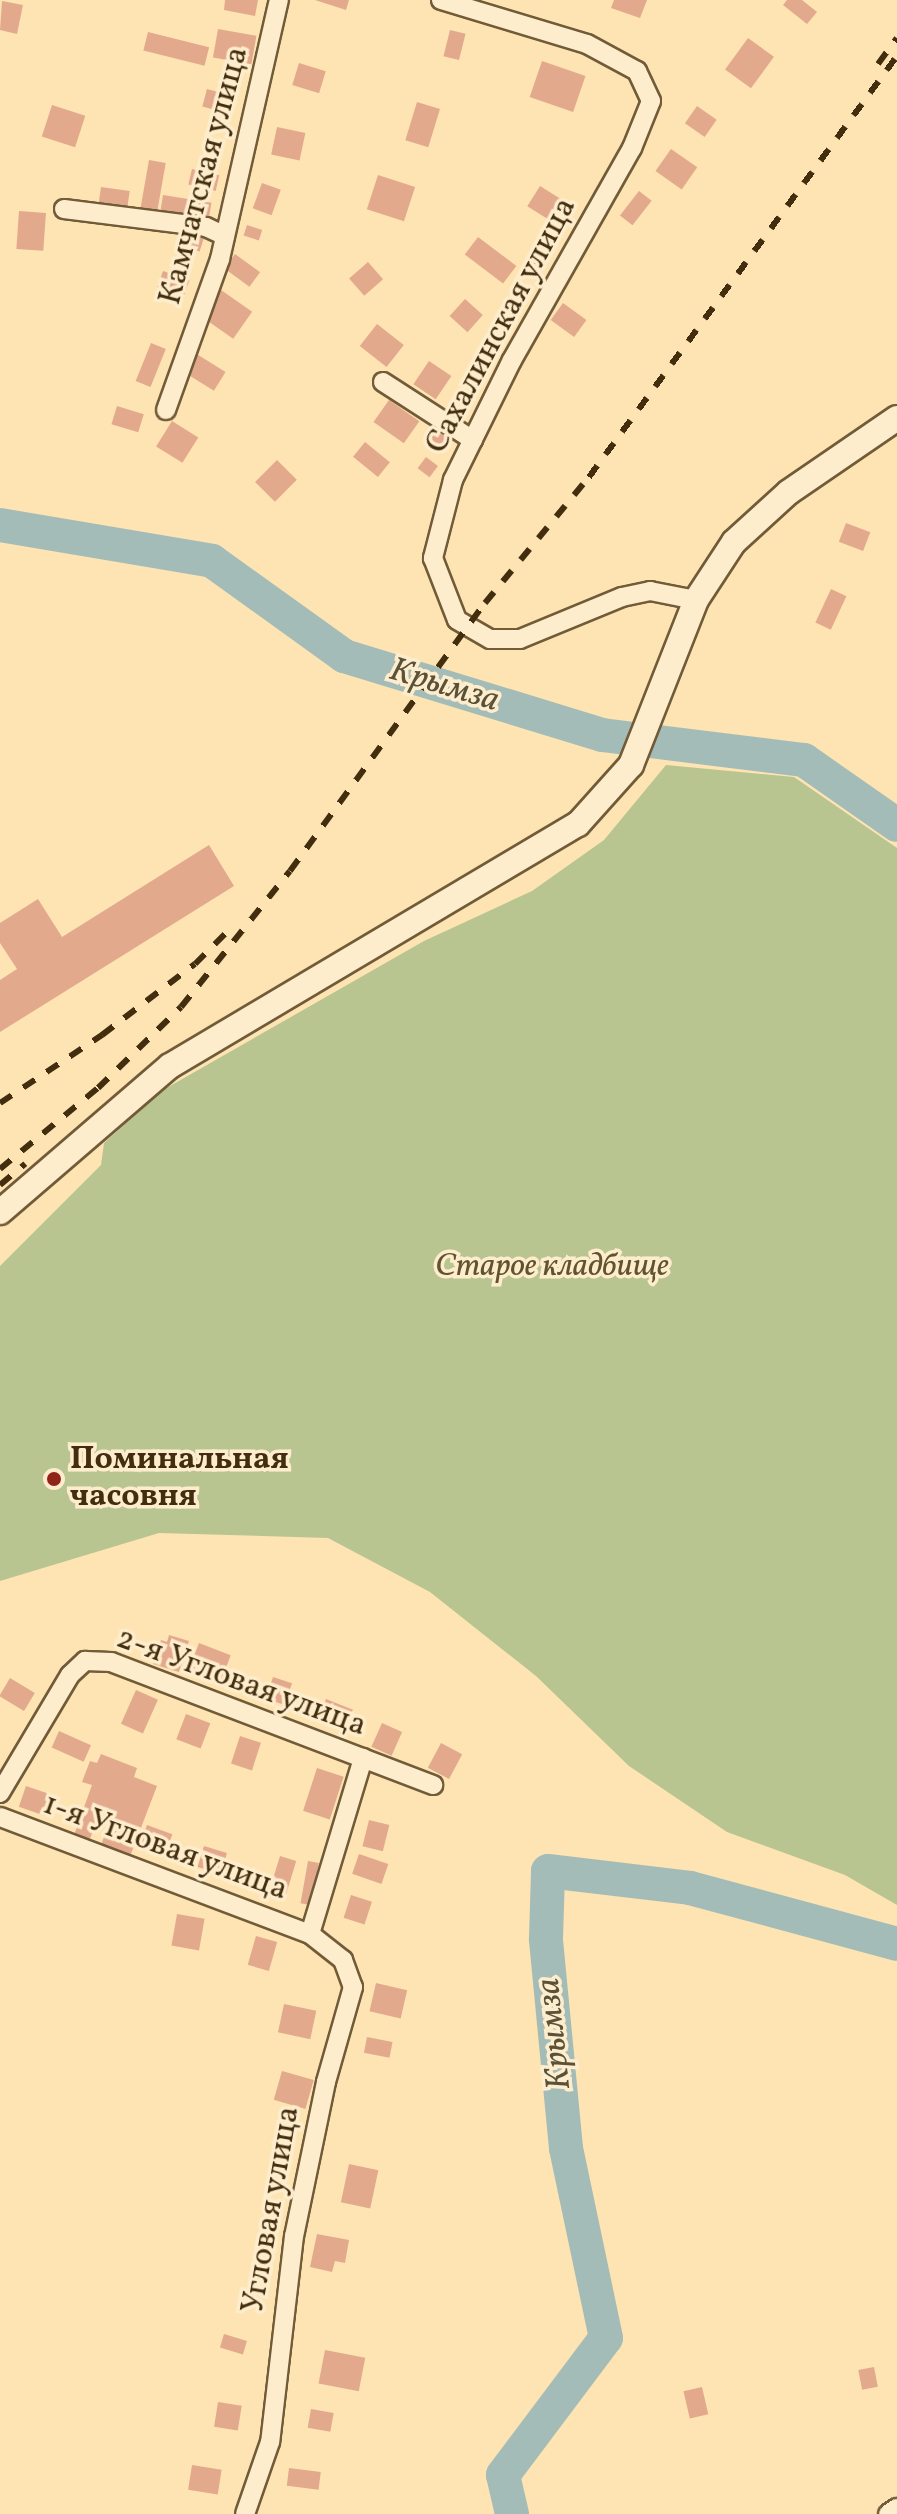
<!DOCTYPE html>
<html>
<head>
<meta charset="utf-8">
<style>
  body { margin:0 }
  #map { position:relative; width:897px; height:2514px; overflow:hidden; background:#fde4b2; font-family:Vollkorn,serif }
  div>[style] { position:absolute }
  .green>* { inset:0; background:#b9c590 }
  .river>* { height:34px; margin:-17px; padding:0 17px; transform-origin:17px; border-radius:17px; background:#a4bcb7 }
  .building>* { inset:0; background:#e3a98d; transform-origin:0 0 }
  .roads { filter:drop-shadow(2px 0 #715b38) drop-shadow(-2px 0 #715b38) drop-shadow(0 2px #715b38) drop-shadow(0 -2px #715b38) }
  .street>* { height:18px; margin:-9px; padding:0 9px; transform-origin:9px; border-radius:9px; background:#feedcd }
  .secondary>* { height:24px; margin:-12px; padding:0 12px; transform-origin:12px; border-radius:12px; background:#feedcd }
  .rail>* { height:6px; margin-top:-3px; transform-origin:0; background:repeating-linear-gradient(90deg,#422d0f 0 14px,transparent 0 28px) }
  .dots>* { width:22px; height:22px; translate:-50% -50%; box-sizing:border-box; border:4px solid #feedcd; border-radius:50% }
  span { translate:-50% -50%; white-space:nowrap; text-align:center; line-height:1.15; -webkit-text-stroke:7px #feedcd; paint-order:stroke }
  .street-label { font-size:32px; color:#422d0f }
  .park-label { font-size:32px; color:#60532f; font-style:italic }
  .poi-label { font-size:32px; color:#422d0f; font-weight:700 }
  .left { translate:0 -50%; text-align:left }
  .water-label { font-size:34px; color:#5a5139; font-style:italic }
</style>
</head>
<body>
<div id="map">
  <div class="green">
    <div style="clip-path:polygon(666px 765px,794px 777px,897px 848px,897px 1905px,845px 1875px,727px 1832px,629px 1766px,536px 1676px,430px 1592px,328px 1538px,159px 1533px,0 1581px,0 1266px,101px 1165px,104px 1143px,163px 1090px,424px 941px,532px 891px,604px 840px)"></div>
  </div>
  <div class="river">
    <div style="left:0;top:525px;width:215px;rotate:9.6deg"></div>
    <div style="left:212px;top:561px;width:163px;rotate:35.7deg"></div>
    <div style="left:344px;top:656px;width:270px;rotate:17deg"></div>
    <div style="left:602px;top:735px;width:204px;rotate:7.1deg"></div>
    <div style="left:804px;top:760px;width:113px;rotate:35deg"></div>
    <div style="left:512px;top:2514px;width:40px;rotate:-103deg"></div>
    <div style="left:503px;top:2475px;width:171px;rotate:-53.1deg"></div>
    <div style="left:606px;top:2338px;width:194px;rotate:-101.9deg"></div>
    <div style="left:566px;top:2148px;width:210px;rotate:-95.5deg"></div>
    <div style="left:546px;top:1939px;width:68px;rotate:-88.3deg"></div>
    <div style="left:548px;top:1871px;width:143px;rotate:6.8deg"></div>
    <div style="left:690px;top:1888px;width:214px;rotate:15.1deg"></div>
  </div>
  <div class="building">
    <div style="clip-path:polygon(225px 0,258px 0,255px 16px,224px 10px)"></div>
    <div style="clip-path:polygon(315px 0,349px 0,346px 10px)"></div>
    <div style="clip-path:polygon(614px 0,647px 0,640px 18px,611px 8px)"></div>
    <div style="clip-path:polygon(787px 0,802px 0,817px 12px,807px 24px,783px 5px)"></div>
    <div style="clip-path:polygon(2px 1px,23px 5px,17px 34px,0 30px)"></div>
    <div style="left:218px;top:29px;width:39px;height:29px;rotate:10deg"></div>
    <div style="left:450px;top:30px;width:16px;height:27px;rotate:14deg"></div>
    <div style="left:148px;top:32px;width:63px;height:19px;rotate:14deg"></div>
    <div style="left:748px;top:38px;width:32px;height:39px;rotate:36deg"></div>
    <div style="left:542px;top:61px;width:46px;height:38px;rotate:19deg"></div>
    <div style="left:299px;top:63px;width:28px;height:23px;rotate:17deg"></div>
    <div style="left:207px;top:89px;width:28px;height:18px;rotate:15deg"></div>
    <div style="left:417px;top:102px;width:24px;height:40px;rotate:17deg"></div>
    <div style="left:52px;top:105px;width:35px;height:33px;rotate:18deg"></div>
    <div style="left:697px;top:106px;width:24px;height:21px;rotate:35deg"></div>
    <div style="left:277px;top:127px;width:29px;height:28px;rotate:12deg"></div>
    <div style="left:671px;top:149px;width:32px;height:27px;rotate:35deg"></div>
    <div style="left:149px;top:160px;width:17px;height:51px;rotate:10deg"></div>
    <div style="left:192px;top:169px;width:28px;height:16px;rotate:13deg"></div>
    <div style="left:378px;top:175px;width:39px;height:36px;rotate:18deg"></div>
    <div style="left:262px;top:183px;width:20px;height:27px;rotate:20deg"></div>
    <div style="left:540px;top:186px;width:25px;height:24px;rotate:32deg"></div>
    <div style="left:101px;top:187px;width:29px;height:18px;rotate:8deg"></div>
    <div style="left:639px;top:191px;width:16px;height:31px;rotate:38deg"></div>
    <div style="left:163px;top:195px;width:49px;height:18px;rotate:9deg"></div>
    <div style="left:19px;top:211px;width:27px;height:38px;rotate:4deg"></div>
    <div style="left:247px;top:225px;width:16px;height:11px;rotate:18deg"></div>
    <div style="left:182px;top:231px;width:23px;height:14px;rotate:18deg"></div>
    <div style="left:478px;top:237px;width:48px;height:22px;rotate:37deg"></div>
    <div style="left:535px;top:248px;width:18px;height:13px;rotate:38deg"></div>
    <div style="left:235px;top:254px;width:31px;height:18px;rotate:36deg"></div>
    <div style="left:368px;top:262px;width:23px;height:25px;rotate:49deg"></div>
    <div style="left:163px;top:271px;width:28px;height:21px;rotate:19deg"></div>
    <div style="left:221px;top:290px;width:38px;height:33px;rotate:35deg"></div>
    <div style="left:465px;top:299px;width:24px;height:23px;rotate:42deg"></div>
    <div style="left:563px;top:303px;width:29px;height:21px;rotate:36deg"></div>
    <div style="left:377px;top:324px;width:34px;height:28px;rotate:38deg"></div>
    <div style="left:151px;top:343px;width:16px;height:41px;rotate:22deg"></div>
    <div style="left:195px;top:353px;width:36px;height:22px;rotate:32deg"></div>
    <div style="left:429px;top:361px;width:27px;height:28px;rotate:34deg"></div>
    <div style="left:389px;top:400px;width:37px;height:27px;rotate:35deg"></div>
    <div style="left:117px;top:406px;width:28px;height:19px;rotate:17deg"></div>
    <div style="left:172px;top:421px;width:31px;height:30px;rotate:32deg"></div>
    <div style="left:437px;top:426px;width:21px;height:16px;rotate:35deg"></div>
    <div style="left:365px;top:442px;width:32px;height:19px;rotate:39deg"></div>
    <div style="left:426px;top:457px;width:15px;height:14px;rotate:37deg"></div>
    <div style="left:277px;top:460px;width:28px;height:31px;rotate:45deg"></div>
    <div style="left:846px;top:523px;width:26px;height:20px;rotate:21deg"></div>
    <div style="left:831px;top:589px;width:17px;height:37px;rotate:25deg"></div>
    <div style="clip-path:polygon(209px 845px,234px 886px,0 1032px,0 980px,17px 969px,0 943px,0 923px,38px 899px,62px 937px)"></div>
    <div style="clip-path:polygon(169px 1635px,189px 1641px,179px 1672px,153px 1664px,161px 1640px,167px 1642px)"></div>
    <div style="left:199px;top:1643px;width:34px;height:29px;rotate:21deg"></div>
    <div style="left:273px;top:1677px;width:20px;height:23px;rotate:18deg"></div>
    <div style="left:10px;top:1678px;width:29px;height:21px;rotate:31deg"></div>
    <div style="left:136px;top:1690px;width:24px;height:37px;rotate:24deg"></div>
    <div style="left:326px;top:1699px;width:29px;height:23px;rotate:22deg"></div>
    <div style="left:186px;top:1714px;width:26px;height:27px;rotate:21deg"></div>
    <div style="left:382px;top:1723px;width:22px;height:26px;rotate:24deg"></div>
    <div style="left:59px;top:1731px;width:35px;height:18px;rotate:24deg"></div>
    <div style="left:240px;top:1736px;width:22px;height:29px;rotate:18deg"></div>
    <div style="left:441px;top:1743px;width:24px;height:28px;rotate:28deg"></div>
    <div style="clip-path:polygon(101px 1754px,137px 1768px,134px 1777px,157px 1786px,129px 1859px,100px 1848px,109px 1823px,98px 1818px,88px 1844px,73px 1838px,92px 1785px,82px 1782px,90px 1761px,97px 1763px)"></div>
    <div style="left:317px;top:1768px;width:28px;height:45px;rotate:18deg"></div>
    <div style="left:26px;top:1786px;width:28px;height:22px;rotate:19deg"></div>
    <div style="left:369px;top:1820px;width:21px;height:27px;rotate:14deg"></div>
    <div style="left:147px;top:1825px;width:27px;height:23px;rotate:20deg"></div>
    <div style="left:204px;top:1846px;width:24px;height:22px;rotate:17deg"></div>
    <div style="left:359px;top:1854px;width:31px;height:21px;rotate:19deg"></div>
    <div style="left:280px;top:1856px;width:17px;height:37px;rotate:17deg"></div>
    <div style="left:308px;top:1861px;width:11px;height:43px;rotate:10deg"></div>
    <div style="left:351px;top:1895px;width:22px;height:24px;rotate:18deg"></div>
    <div style="left:177px;top:1914px;width:28px;height:32px;rotate:10deg"></div>
    <div style="left:256px;top:1936px;width:22px;height:30px;rotate:16deg"></div>
    <div style="left:376px;top:1983px;width:32px;height:29px;rotate:13deg"></div>
    <div style="left:284px;top:2004px;width:33px;height:29px;rotate:12deg"></div>
    <div style="left:367px;top:2037px;width:26px;height:16px;rotate:11deg"></div>
    <div style="left:282px;top:2071px;width:33px;height:30px;rotate:16deg"></div>
    <div style="left:349px;top:2164px;width:30px;height:39px;rotate:12deg"></div>
    <div style="clip-path:polygon(317px 2234px,349px 2240px,345px 2263px,335px 2261px,332px 2272px,310px 2267px)"></div>
    <div style="left:224px;top:2334px;width:24px;height:14px;rotate:17deg"></div>
    <div style="left:325px;top:2350px;width:41px;height:34px;rotate:11deg"></div>
    <div style="left:874px;top:2367px;width:20px;height:16px;rotate:79deg"></div>
    <div style="left:702px;top:2387px;width:28px;height:19px;rotate:77deg"></div>
    <div style="left:218px;top:2402px;width:24px;height:25px;rotate:9deg"></div>
    <div style="left:311px;top:2409px;width:23px;height:19px;rotate:10deg"></div>
    <div style="left:192px;top:2465px;width:30px;height:25px;rotate:9deg"></div>
    <div style="left:289px;top:2468px;width:32px;height:18px;rotate:7deg"></div>
  </div>
  <div class="roads">
    <div class="street">
      <div style="left:441px;top:0;width:152px;rotate:16.8deg"></div>
      <div style="left:587px;top:44px;width:57px;rotate:28.4deg"></div>
      <div style="left:637px;top:71px;width:33px;rotate:65deg"></div>
      <div style="left:651px;top:101px;width:51px;rotate:112deg"></div>
      <div style="left:632px;top:148px;width:244px;rotate:119.5deg"></div>
      <div style="left:512px;top:360px;width:134px;rotate:116.2deg"></div>
      <div style="left:453px;top:480px;width:81px;rotate:104.4deg"></div>
      <div style="left:433px;top:558px;width:66px;rotate:68.8deg"></div>
      <div style="left:457px;top:620px;width:38px;rotate:30deg"></div>
      <div style="left:490px;top:639px;width:30px"></div>
      <div style="left:520px;top:639px;width:110px;rotate:-22.4deg"></div>
      <div style="left:622px;top:597px;width:29px;rotate:-12deg"></div>
      <div style="left:650px;top:591px;width:47px;rotate:11.1deg"></div>
      <div style="left:64px;top:209px;width:143px;rotate:7.2deg"></div>
      <div style="left:206px;top:227px;width:21px;rotate:25deg"></div>
      <div style="left:383px;top:382px;width:107px;rotate:32.8deg"></div>
      <div style="left:166px;top:410px;width:160px;rotate:-70.3deg"></div>
      <div style="left:220px;top:259px;width:266px;rotate:-77.2deg"></div>
      <div style="left:0;top:1793px;width:137px;rotate:-59.3deg"></div>
      <div style="left:70px;top:1675px;width:21px;rotate:-43deg"></div>
      <div style="left:85px;top:1661px;width:26px;rotate:2deg"></div>
      <div style="left:111px;top:1662px;width:345px;rotate:20.9deg"></div>
      <div style="left:0;top:1817px;width:331px;rotate:20.7deg"></div>
      <div style="left:310px;top:1934px;width:42px;rotate:38.2deg"></div>
      <div style="left:343px;top:1960px;width:29px;rotate:70deg"></div>
      <div style="left:353px;top:1987px;width:99px;rotate:105.9deg"></div>
      <div style="left:326px;top:2082px;width:157px;rotate:101.7deg"></div>
      <div style="left:294px;top:2236px;width:207px;rotate:96.6deg"></div>
      <div style="left:270px;top:2442px;width:76px;rotate:109.1deg"></div>
      <div style="left:310px;top:1934px;width:184px;rotate:-73.2deg"></div>
      <div style="left:888px;top:2514px;width:11px;rotate:-34deg"></div>
    </div>
    <div class="secondary">
      <div style="left:0;top:1212px;width:224px;rotate:-40.7deg"></div>
      <div style="left:170px;top:1066px;width:474px;rotate:-30.7deg"></div>
      <div style="left:578px;top:824px;width:79px;rotate:-48.1deg"></div>
      <div style="left:631px;top:765px;width:177px;rotate:-68.5deg"></div>
      <div style="left:696px;top:600px;width:69px;rotate:-56.8deg"></div>
      <div style="left:734px;top:542px;width:74px;rotate:-42.3deg"></div>
      <div style="left:789px;top:492px;width:131px;rotate:-34.4deg"></div>
    </div>
  </div>
  <div class="rail">
    <div style="left:878px;top:64px;width:32px;rotate:-54deg"></div>
    <div style="left:0;top:1103px;width:123px;rotate:-33.7deg"></div>
    <div style="left:102px;top:1035px;width:117px;rotate:-37.4deg"></div>
    <div style="left:195px;top:964px;width:52px;rotate:-45deg"></div>
    <div style="left:0;top:1169px;width:127px;rotate:-39.6deg"></div>
    <div style="left:98px;top:1088px;width:116px;rotate:-44.3deg"></div>
    <div style="left:181px;top:1007px;width:174px;rotate:-51.3deg"></div>
    <div style="left:290px;top:871px;width:331px;rotate:-54deg"></div>
    <div style="left:485px;top:603px;width:163px;rotate:-50.5deg"></div>
    <div style="left:589px;top:477px;width:522px;rotate:-53.81deg"></div>
    <div style="left:0;top:1185px;width:33px;rotate:-40deg"></div>
  </div>
  <div class="dots">
    <div style="left:54px;top:1479px;background:#8f2418"></div>
  </div>
  <div class="street-label">
    <span style="left:205px;top:176px;rotate:-75deg">Камчатская улица</span>
    <span style="left:502px;top:326px;rotate:-62deg">Сахалинская улица</span>
    <span style="left:241px;top:1683px;rotate:20deg">2-я Угловая улица</span>
    <span style="left:165px;top:1848px;rotate:20deg">1-я Угловая улица</span>
    <span style="left:272px;top:2210px;rotate:-80deg">Угловая улица</span>
  </div>
  <div class="park-label">
    <span style="left:552px;top:1267px">Старое кладбище</span>
  </div>
  <div class="poi-label">
    <span class="left" style="left:70px;top:1479px">Поминальная<br>часовня</span>
  </div>
  <div class="water-label">
    <span style="left:444px;top:686px;rotate:17deg">Крымза</span>
    <span style="left:555px;top:2034px;rotate:-96deg">Крымза</span>
  </div>
</div>
</body>
</html>
